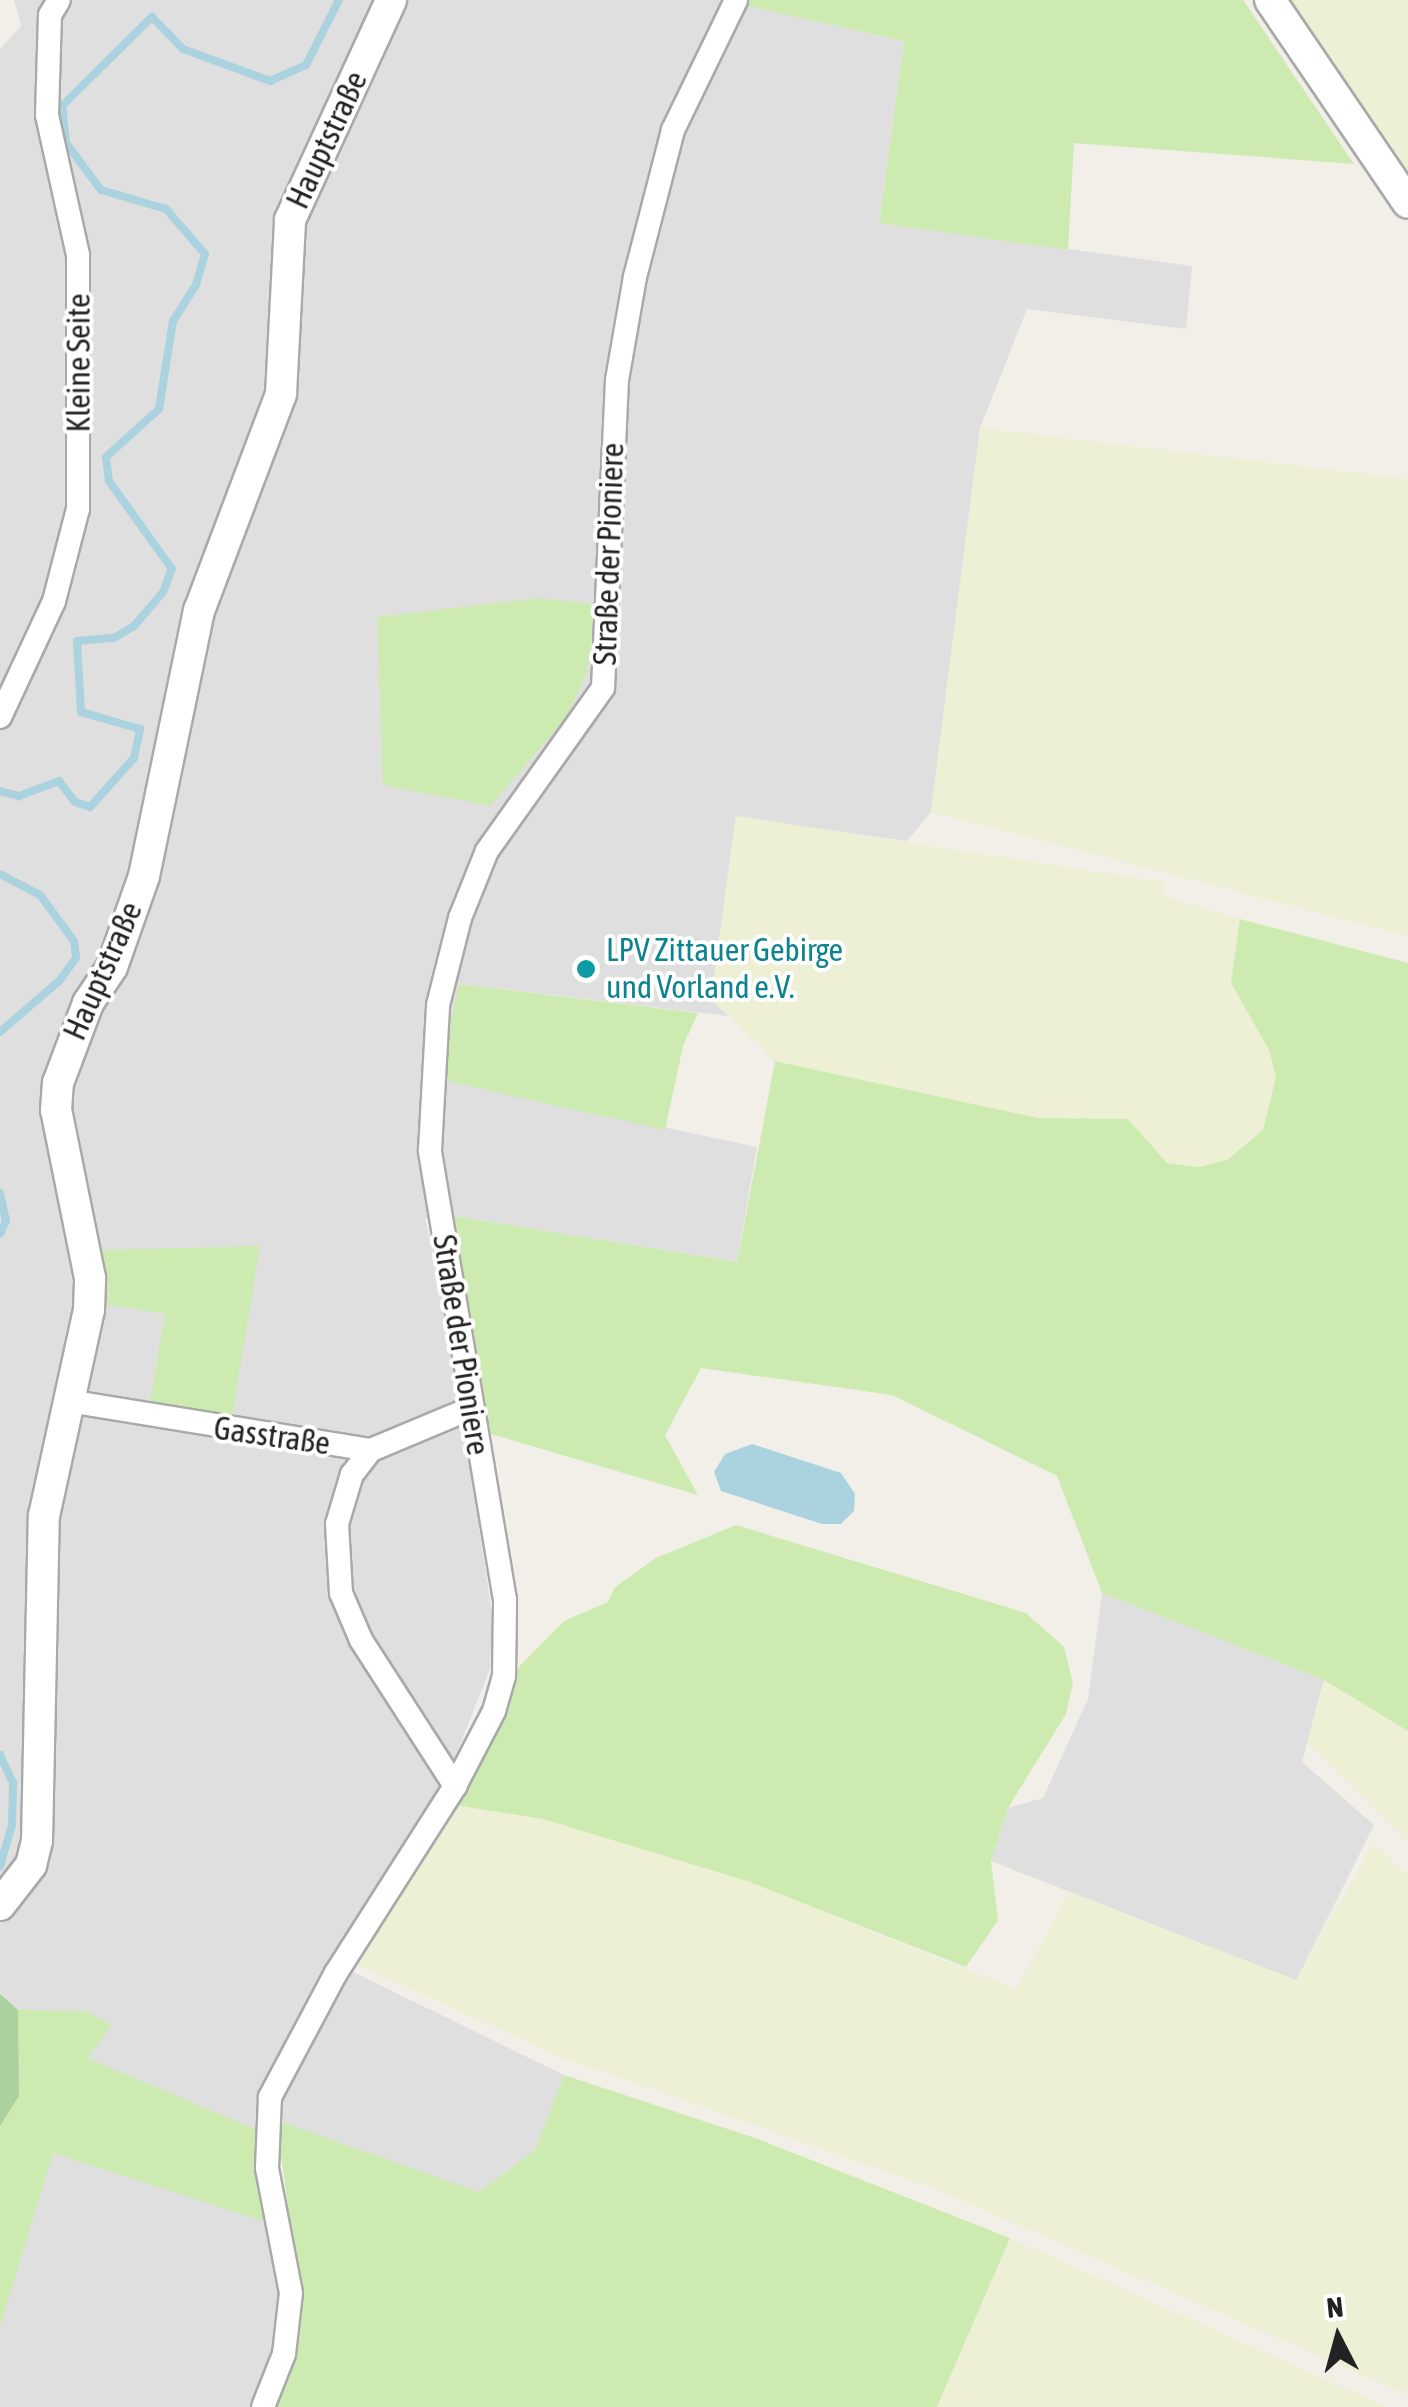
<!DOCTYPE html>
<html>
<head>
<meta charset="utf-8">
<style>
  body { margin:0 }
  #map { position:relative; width:1408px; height:2407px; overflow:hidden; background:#f2efe9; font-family:"Asap Condensed",sans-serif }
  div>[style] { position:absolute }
  .residential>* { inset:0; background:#e0dfdf }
  .farmland>* { inset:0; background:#eef0d5 }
  .grass>* { inset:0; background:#cdebb0 }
  .forest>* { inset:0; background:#add19e }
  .water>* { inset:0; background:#aad3df }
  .stream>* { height:8px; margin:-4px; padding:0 4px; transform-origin:4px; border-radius:4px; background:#aad3df }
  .roads { filter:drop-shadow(2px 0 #a9a9a9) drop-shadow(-2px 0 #a9a9a9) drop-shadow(0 2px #a9a9a9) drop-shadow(0 -2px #a9a9a9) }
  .minor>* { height:22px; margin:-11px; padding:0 11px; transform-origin:11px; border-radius:11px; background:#fff }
  .tertiary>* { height:30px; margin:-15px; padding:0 15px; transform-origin:15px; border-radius:15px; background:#fff }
  .dots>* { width:28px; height:28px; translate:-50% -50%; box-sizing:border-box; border:5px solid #fff; border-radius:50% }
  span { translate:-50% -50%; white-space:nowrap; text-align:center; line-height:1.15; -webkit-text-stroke:8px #fff; paint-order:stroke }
  .street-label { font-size:32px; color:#222 }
  .culture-label { font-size:32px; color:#0d838f }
  .left { translate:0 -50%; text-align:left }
  .north { position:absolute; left:1288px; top:2287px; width:100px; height:100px; -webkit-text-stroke:8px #fff; paint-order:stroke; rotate:354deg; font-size:28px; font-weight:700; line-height:40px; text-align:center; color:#222 }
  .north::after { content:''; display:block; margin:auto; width:35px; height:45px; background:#222; clip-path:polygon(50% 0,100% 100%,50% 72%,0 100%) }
</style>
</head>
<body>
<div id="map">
  <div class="residential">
    <div style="clip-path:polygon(14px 0,749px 0,749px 6px,904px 41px,879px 223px,1192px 266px,1186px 329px,1027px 309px,980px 428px,931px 812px,907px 841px,736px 817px,711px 999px,728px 1016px,460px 984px,447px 1081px,757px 1147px,737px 1262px,454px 1216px,425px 1219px,444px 1293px,492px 1614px,490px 1669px,455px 1757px,343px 1967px,564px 2075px,535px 2150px,479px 2192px,277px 2155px,300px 2295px,296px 2348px,273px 2407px,0 2407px,0 49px,21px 26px)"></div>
    <div style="clip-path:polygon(1102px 1593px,1324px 1680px,1302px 1762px,1374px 1825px,1296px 1981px,991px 1861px,1008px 1808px,1043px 1798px,1088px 1699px)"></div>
  </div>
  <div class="farmland">
    <div style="clip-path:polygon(1282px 0,1408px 0,1408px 186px)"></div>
    <div style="clip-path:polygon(980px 428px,1408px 479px,1408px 936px,931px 812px)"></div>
    <div style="clip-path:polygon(736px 816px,1164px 882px,1162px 895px,1240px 919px,1231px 983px,1269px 1050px,1276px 1077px,1263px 1130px,1227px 1160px,1199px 1167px,1167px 1163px,1128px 1119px,1038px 1118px,775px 1061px,711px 999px)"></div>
    <div style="clip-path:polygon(1324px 1680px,1408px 1731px,1408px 1842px,1307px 1743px)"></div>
    <div style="clip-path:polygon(454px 1805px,543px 1819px,748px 1881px,1016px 1989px,1070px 1892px,1296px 1980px,1373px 1844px,1408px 1875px,1408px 2395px,938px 2190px,558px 2056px,355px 1964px)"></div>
    <div style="clip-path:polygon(1010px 2238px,1387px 2407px,937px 2407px)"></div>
  </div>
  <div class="grass">
    <div style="clip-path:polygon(749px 0,1243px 0,1354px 164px,1074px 143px,1068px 250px,879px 223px,904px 41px,748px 6px)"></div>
    <div style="clip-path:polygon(541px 598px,598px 605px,586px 675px,567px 717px,490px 806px,383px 785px,377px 617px)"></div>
    <div style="clip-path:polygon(1240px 919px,1408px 963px,1408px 1731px,1324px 1680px,1102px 1593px,1057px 1476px,892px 1395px,701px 1368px,665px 1435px,698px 1495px,491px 1434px,454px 1216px,737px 1262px,775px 1061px,1038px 1118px,1128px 1119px,1167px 1163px,1199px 1167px,1227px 1160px,1263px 1130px,1276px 1077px,1269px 1050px,1231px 983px)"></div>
    <div style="clip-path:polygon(459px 984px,698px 1013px,683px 1046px,665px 1130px,447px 1081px,447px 1039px)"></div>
    <div style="clip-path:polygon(260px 1246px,230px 1429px,148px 1413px,165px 1314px,99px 1303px,99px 1250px)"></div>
    <div style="clip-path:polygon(736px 1525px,1026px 1613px,1064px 1647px,1073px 1683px,1066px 1714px,1008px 1808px,991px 1861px,998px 1920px,966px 1967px,747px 1881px,543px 1819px,454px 1805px,510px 1676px,564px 1621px,608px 1602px,614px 1588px,656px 1558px)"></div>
    <div style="clip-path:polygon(18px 2010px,86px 2011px,112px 2025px,87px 2058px,257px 2130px,275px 2225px,53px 2153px,0 2327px,0 2126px,19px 2096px)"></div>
    <div style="clip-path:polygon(564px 2075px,755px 2138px,1010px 2238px,937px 2407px,273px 2407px,296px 2348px,300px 2295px,276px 2120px,479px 2192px,535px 2150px)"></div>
  </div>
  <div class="forest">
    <div style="clip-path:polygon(0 1994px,18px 2010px,19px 2096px,0 2126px)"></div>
  </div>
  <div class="water">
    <div style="clip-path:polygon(752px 1444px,841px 1473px,855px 1494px,854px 1511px,841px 1524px,822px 1524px,721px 1491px,714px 1472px,725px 1454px)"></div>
  </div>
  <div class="stream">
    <div style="left:0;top:791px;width:20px;rotate:15deg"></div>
    <div style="left:19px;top:796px;width:43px;rotate:-20.6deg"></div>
    <div style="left:59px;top:781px;width:26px;rotate:53deg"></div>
    <div style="left:75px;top:802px;width:16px;rotate:18deg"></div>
    <div style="left:90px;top:807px;width:66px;rotate:-48.1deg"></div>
    <div style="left:134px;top:758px;width:30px;rotate:-78deg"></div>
    <div style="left:140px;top:729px;width:61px;rotate:-163.9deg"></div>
    <div style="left:81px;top:712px;width:71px;rotate:-93.2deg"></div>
    <div style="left:77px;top:641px;width:37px;rotate:-5deg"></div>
    <div style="left:114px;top:638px;width:23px;rotate:-31deg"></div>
    <div style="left:134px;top:626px;width:45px;rotate:-49.5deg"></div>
    <div style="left:163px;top:592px;width:25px;rotate:-69deg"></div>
    <div style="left:172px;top:569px;width:108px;rotate:-125.6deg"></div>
    <div style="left:109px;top:481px;width:24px;rotate:-97deg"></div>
    <div style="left:106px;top:457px;width:72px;rotate:-42.2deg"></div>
    <div style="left:159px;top:409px;width:89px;rotate:-81deg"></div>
    <div style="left:173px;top:321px;width:43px;rotate:-57.4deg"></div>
    <div style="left:196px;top:285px;width:32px;rotate:-74deg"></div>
    <div style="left:205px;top:254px;width:60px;rotate:-130.9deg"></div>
    <div style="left:166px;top:209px;width:68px;rotate:-163.7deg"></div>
    <div style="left:101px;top:190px;width:59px;rotate:-126.7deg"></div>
    <div style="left:66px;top:143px;width:37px;rotate:-96deg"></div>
    <div style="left:62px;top:106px;width:127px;rotate:-44.7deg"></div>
    <div style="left:152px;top:17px;width:45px;rotate:45.9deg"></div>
    <div style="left:183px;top:49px;width:93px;rotate:20.2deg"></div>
    <div style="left:270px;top:81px;width:39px;rotate:-24deg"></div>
    <div style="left:306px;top:65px;width:73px;rotate:-63.1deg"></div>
    <div style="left:0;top:874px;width:45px;rotate:27.7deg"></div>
    <div style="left:40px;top:895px;width:57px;rotate:53.5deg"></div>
    <div style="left:74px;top:941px;width:17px;rotate:83deg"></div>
    <div style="left:76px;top:958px;width:29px;rotate:126deg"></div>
    <div style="left:59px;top:981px;width:78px;rotate:139.2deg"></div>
    <div style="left:0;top:1193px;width:29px;rotate:78deg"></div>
    <div style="left:6px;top:1221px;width:14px;rotate:115deg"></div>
    <div style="left:0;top:1755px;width:31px;rotate:65deg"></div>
    <div style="left:13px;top:1783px;width:42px;rotate:91.4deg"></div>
    <div style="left:12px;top:1825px;width:43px;rotate:106.3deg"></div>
  </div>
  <div class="roads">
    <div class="minor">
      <div style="left:0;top:717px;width:128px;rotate:-65deg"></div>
      <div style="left:54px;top:601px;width:95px;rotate:-75.4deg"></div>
      <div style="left:78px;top:509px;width:254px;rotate:-90deg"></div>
      <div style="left:78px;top:255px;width:143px;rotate:-102.5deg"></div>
      <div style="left:47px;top:115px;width:100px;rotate:-88.3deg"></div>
      <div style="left:50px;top:15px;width:17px;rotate:-59deg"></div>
      <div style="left:68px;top:1401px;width:307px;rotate:9.2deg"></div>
      <div style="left:371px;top:1450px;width:106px;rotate:-22.7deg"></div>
      <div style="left:371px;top:1450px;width:31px;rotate:128deg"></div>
      <div style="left:352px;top:1474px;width:52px;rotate:106.7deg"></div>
      <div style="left:337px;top:1524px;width:69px;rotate:86.7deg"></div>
      <div style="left:341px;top:1593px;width:51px;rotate:66.9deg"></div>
      <div style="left:361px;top:1640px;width:174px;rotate:57.2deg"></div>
      <div style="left:263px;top:2407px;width:57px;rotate:-68.4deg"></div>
      <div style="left:284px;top:2354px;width:61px;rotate:-83.5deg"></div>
      <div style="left:291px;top:2293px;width:127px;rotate:-100.9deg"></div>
      <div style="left:267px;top:2168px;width:71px;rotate:-87.6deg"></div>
      <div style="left:270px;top:2097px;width:140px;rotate:-62deg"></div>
      <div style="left:336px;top:1973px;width:222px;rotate:-57.5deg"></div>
      <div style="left:455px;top:1786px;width:85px;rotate:-62.5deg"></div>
      <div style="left:494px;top:1711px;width:36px;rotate:-74deg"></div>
      <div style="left:504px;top:1676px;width:76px;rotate:-89.2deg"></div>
      <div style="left:505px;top:1600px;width:456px;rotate:-99.5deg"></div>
      <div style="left:430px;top:1150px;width:145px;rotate:-86.8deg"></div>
      <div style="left:438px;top:1005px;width:90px;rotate:-75.8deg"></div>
      <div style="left:460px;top:918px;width:72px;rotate:-68.1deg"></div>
      <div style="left:487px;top:851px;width:200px;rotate:-54.6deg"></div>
      <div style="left:603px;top:688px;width:308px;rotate:-87.4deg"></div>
      <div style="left:617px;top:380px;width:105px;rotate:-80.1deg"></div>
      <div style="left:635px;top:277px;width:152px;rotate:-75.5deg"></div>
      <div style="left:673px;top:130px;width:144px;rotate:-64.1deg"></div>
    </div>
    <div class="tertiary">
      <div style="left:1270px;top:0;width:245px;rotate:55.8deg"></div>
      <div style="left:0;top:1905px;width:51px;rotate:-52.2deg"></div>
      <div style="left:31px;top:1865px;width:25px;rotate:-76deg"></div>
      <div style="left:37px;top:1841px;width:325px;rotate:-88.8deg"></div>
      <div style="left:44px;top:1516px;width:211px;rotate:-77.7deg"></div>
      <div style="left:89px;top:1310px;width:32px;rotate:-88deg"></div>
      <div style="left:90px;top:1278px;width:171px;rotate:-101.4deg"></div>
      <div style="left:56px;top:1110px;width:27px;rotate:-86deg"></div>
      <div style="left:58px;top:1083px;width:85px;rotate:-69.4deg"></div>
      <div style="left:88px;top:1003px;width:43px;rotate:-56.3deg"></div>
      <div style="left:112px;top:967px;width:96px;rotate:-70.6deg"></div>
      <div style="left:144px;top:876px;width:271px;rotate:-78.3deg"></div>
      <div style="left:199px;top:611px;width:232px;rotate:-69.3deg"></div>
      <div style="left:281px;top:394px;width:174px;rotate:-87deg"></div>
      <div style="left:290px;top:220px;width:242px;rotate:-65.3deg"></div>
    </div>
  </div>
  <div class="dots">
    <div style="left:586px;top:969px;background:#0f9aa8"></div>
  </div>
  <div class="street-label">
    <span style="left:327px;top:140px;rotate:-65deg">Hauptstraße</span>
    <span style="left:79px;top:363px;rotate:-90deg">Kleine Seite</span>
    <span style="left:609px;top:554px;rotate:-88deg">Straße der Pioniere</span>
    <span style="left:103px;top:971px;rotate:-66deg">Hauptstraße</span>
    <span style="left:461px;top:1345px;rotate:81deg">Straße der Pioniere</span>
    <span style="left:272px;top:1436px;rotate:8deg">Gasstraße</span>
  </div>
  <div class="culture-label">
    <span class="left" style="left:606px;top:969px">LPV Zittauer Gebirge<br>und Vorland e.V.</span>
  </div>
  <div class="north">N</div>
</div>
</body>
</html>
